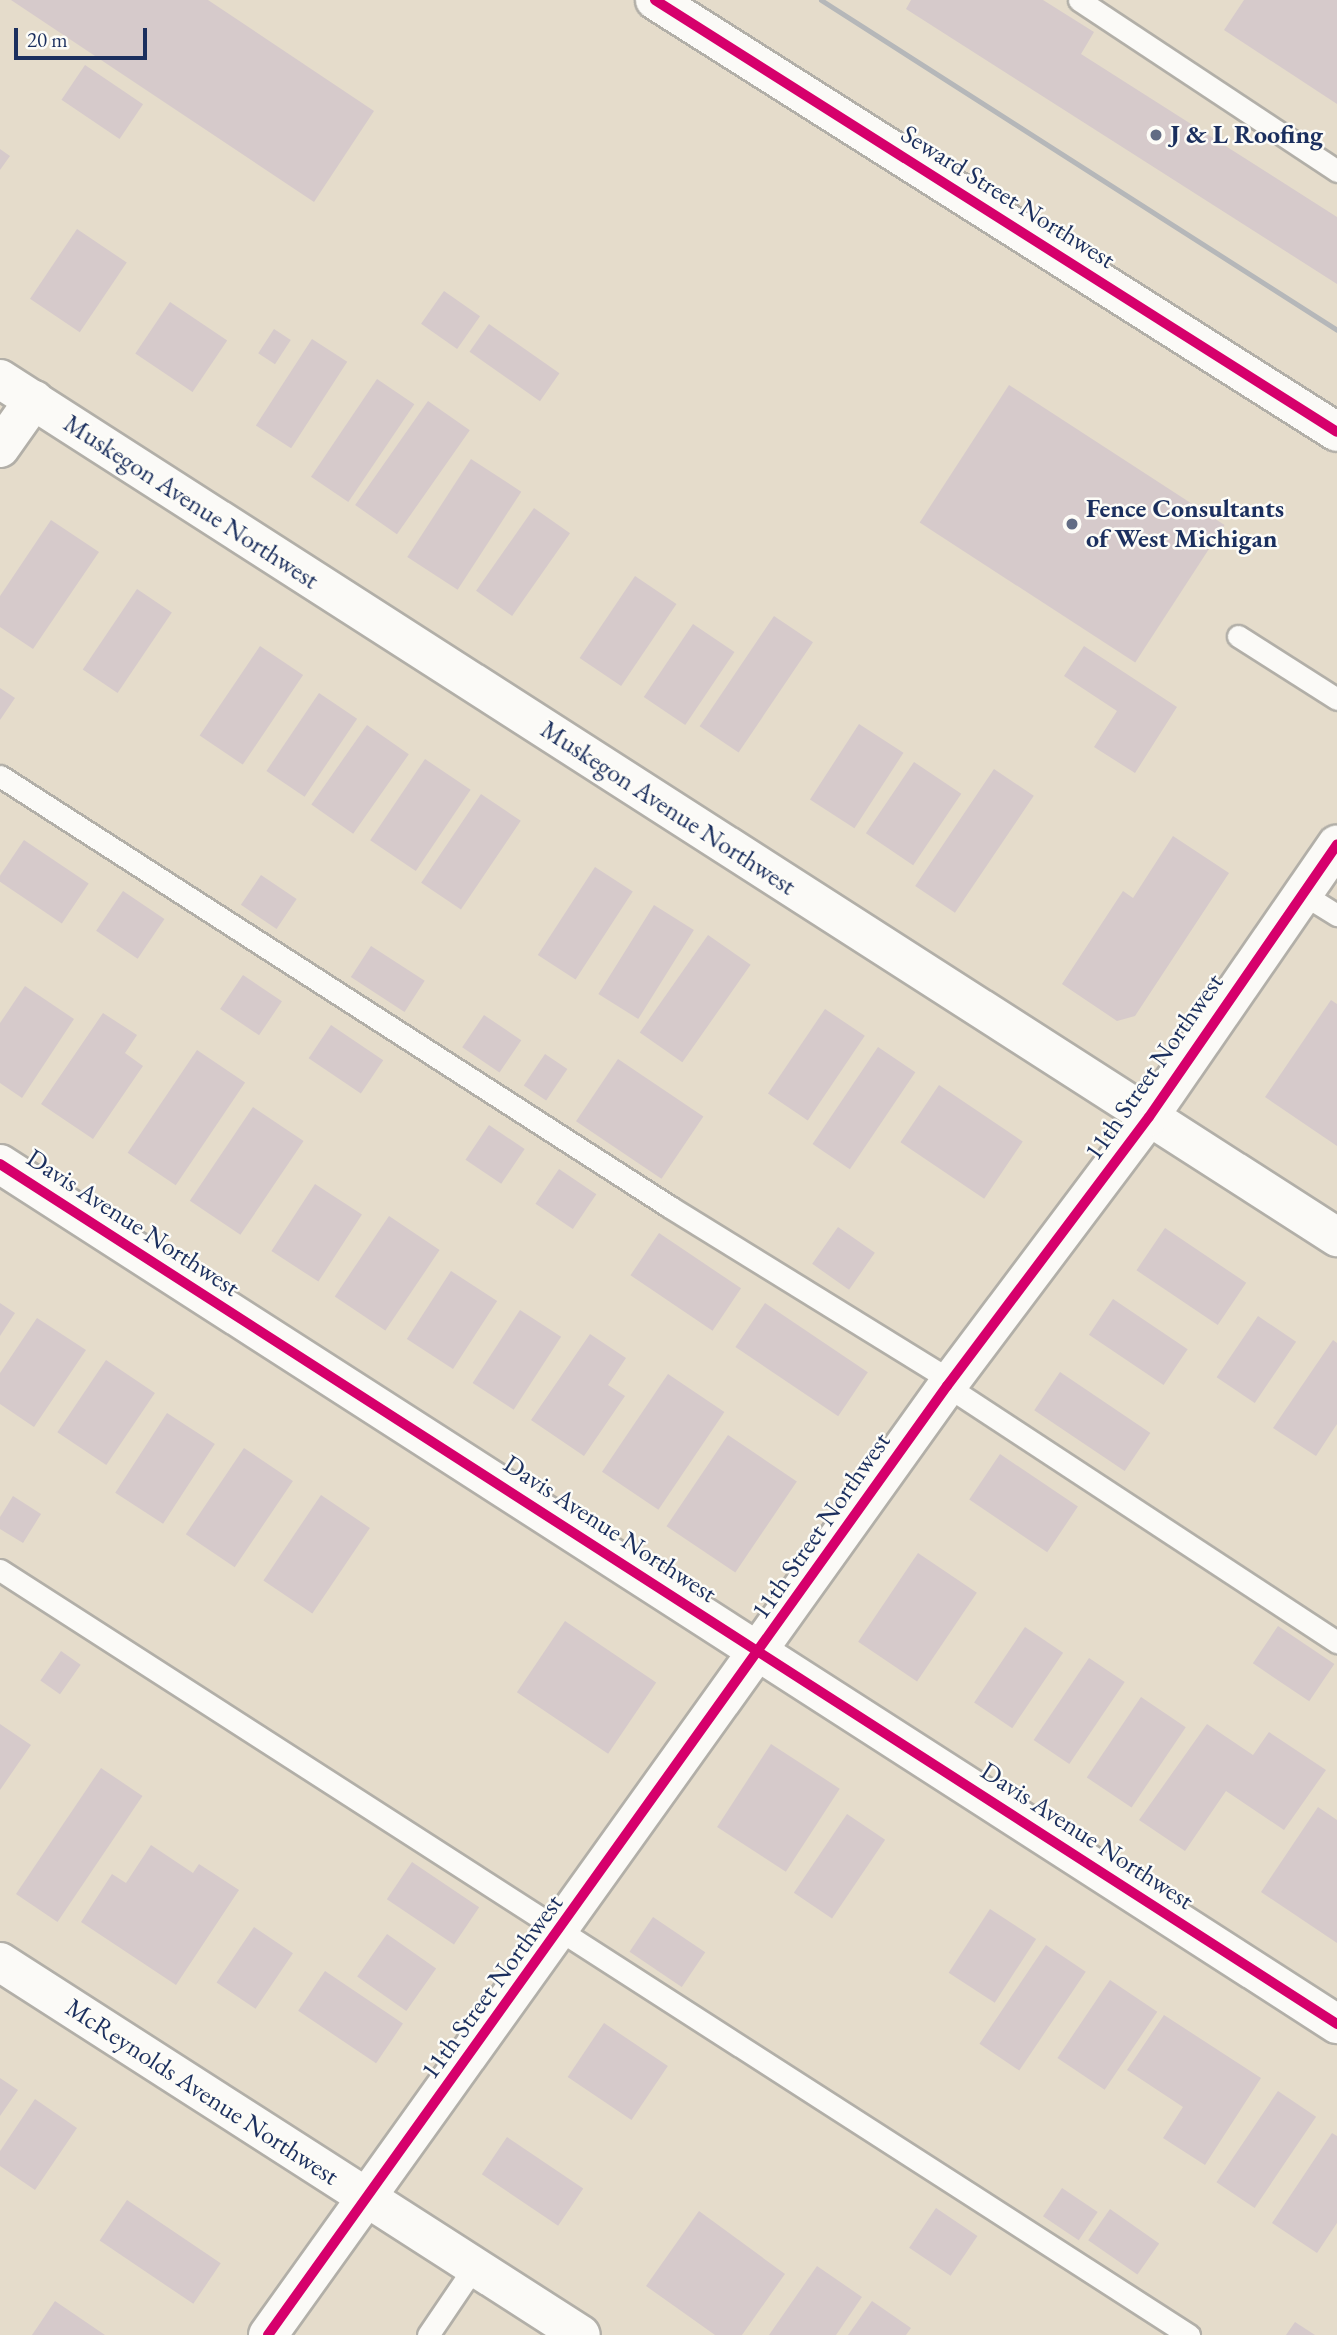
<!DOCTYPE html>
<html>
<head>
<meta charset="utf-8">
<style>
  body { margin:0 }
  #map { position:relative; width:1337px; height:2335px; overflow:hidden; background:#e5dccb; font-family:"EB Garamond",serif }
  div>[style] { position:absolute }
  .building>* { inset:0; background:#d6cacb; transform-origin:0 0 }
  .roads { filter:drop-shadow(2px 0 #b2afa8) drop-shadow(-2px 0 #b2afa8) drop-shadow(0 2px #b2afa8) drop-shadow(0 -2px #b2afa8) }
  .service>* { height:21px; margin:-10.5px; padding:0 10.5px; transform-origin:10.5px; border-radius:10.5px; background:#fbfaf7 }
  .minor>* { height:38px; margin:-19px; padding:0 19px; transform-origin:19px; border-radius:19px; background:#fbfaf7 }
  .tertiary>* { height:38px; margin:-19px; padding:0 19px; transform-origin:19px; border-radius:19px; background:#fbfaf7 }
  .rail>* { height:5px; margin:-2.5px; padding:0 2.5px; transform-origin:2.5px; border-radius:2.5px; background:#b5b7b9 }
  .cycleway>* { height:10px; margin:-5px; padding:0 5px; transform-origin:5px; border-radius:5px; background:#d6006c }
  .dots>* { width:19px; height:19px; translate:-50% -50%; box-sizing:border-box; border:4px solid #fdfcf7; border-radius:50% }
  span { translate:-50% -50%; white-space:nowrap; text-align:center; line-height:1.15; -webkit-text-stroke:5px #fdfcf7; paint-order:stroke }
  .poi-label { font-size:26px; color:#1b2f5e; font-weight:700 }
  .left { translate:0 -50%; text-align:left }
  .street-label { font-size:26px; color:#1b2f5e }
  .scale { position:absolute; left:14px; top:28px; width:133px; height:32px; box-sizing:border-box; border:4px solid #1b2f5e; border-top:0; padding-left:9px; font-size:21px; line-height:24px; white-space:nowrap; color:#1b2f5e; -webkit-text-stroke:5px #fdfcf7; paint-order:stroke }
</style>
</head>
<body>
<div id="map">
  <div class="building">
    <div style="clip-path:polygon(11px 0,208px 0,374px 111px,314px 202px)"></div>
    <div style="clip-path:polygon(911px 0,1043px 0,1094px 32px,1081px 54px,1337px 217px,1337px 284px,906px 9px)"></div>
    <div style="clip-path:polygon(1244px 0,1337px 0,1337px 104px,1224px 30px)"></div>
    <div style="left:85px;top:65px;width:70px;height:42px;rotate:34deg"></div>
    <div style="clip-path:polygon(0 149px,10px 156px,0 170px)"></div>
    <div style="left:77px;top:229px;width:60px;height:84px;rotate:34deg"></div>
    <div style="left:444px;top:291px;width:44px;height:40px;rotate:35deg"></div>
    <div style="left:170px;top:302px;width:69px;height:62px;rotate:34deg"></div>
    <div style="left:489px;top:324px;width:86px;height:34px;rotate:35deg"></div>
    <div style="left:274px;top:329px;width:20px;height:29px;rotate:33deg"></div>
    <div style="left:312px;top:339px;width:42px;height:103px;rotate:33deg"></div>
    <div style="left:377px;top:379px;width:45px;height:118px;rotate:34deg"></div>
    <div style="left:1009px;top:385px;width:257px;height:164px;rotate:33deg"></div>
    <div style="left:428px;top:401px;width:51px;height:127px;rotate:35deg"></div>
    <div style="left:471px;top:459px;width:60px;height:117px;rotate:33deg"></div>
    <div style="left:534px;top:508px;width:44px;height:101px;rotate:35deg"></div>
    <div style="clip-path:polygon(51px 520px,99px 552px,33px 649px,0 627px,0 596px)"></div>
    <div style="left:635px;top:576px;width:50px;height:99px;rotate:34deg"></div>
    <div style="left:137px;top:589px;width:42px;height:97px;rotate:34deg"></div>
    <div style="left:774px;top:616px;width:47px;height:133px;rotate:34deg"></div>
    <div style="left:693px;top:624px;width:50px;height:88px;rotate:34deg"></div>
    <div style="left:260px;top:646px;width:52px;height:108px;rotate:34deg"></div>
    <div style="clip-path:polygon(1084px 646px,1177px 707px,1135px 773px,1094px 747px,1117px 711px,1064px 676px)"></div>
    <div style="clip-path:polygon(0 688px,15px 698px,0 720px)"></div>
    <div style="left:319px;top:693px;width:46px;height:94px;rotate:34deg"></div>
    <div style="left:859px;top:724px;width:53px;height:90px;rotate:33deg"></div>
    <div style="left:367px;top:725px;width:51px;height:97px;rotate:35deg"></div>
    <div style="left:425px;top:759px;width:55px;height:98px;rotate:34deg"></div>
    <div style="left:914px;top:762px;width:57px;height:86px;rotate:34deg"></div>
    <div style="left:994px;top:769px;width:48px;height:141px;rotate:34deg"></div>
    <div style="left:481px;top:794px;width:48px;height:107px;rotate:34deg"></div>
    <div style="clip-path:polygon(1173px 836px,1229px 873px,1135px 1016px,1117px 1021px,1062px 984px,1123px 891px,1133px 898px)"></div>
    <div style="left:24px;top:840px;width:78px;height:48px;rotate:34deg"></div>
    <div style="left:595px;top:867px;width:45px;height:105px;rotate:33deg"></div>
    <div style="left:261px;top:875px;width:43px;height:36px;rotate:34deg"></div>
    <div style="left:123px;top:891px;width:50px;height:48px;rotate:34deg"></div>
    <div style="left:654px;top:905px;width:47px;height:105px;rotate:32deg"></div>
    <div style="left:708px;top:935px;width:52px;height:119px;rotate:35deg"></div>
    <div style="left:371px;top:946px;width:64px;height:37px;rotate:33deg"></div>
    <div style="left:243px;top:975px;width:47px;height:41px;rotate:34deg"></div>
    <div style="clip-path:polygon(25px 986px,74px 1019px,22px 1098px,0 1083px,0 1023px)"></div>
    <div style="clip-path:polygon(1331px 1000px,1337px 1004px,1337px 1146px,1265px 1097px)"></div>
    <div style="left:825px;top:1009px;width:48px;height:102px;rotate:34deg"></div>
    <div style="clip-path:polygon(103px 1013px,137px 1035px,125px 1053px,143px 1066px,93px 1139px,41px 1104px)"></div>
    <div style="left:484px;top:1015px;width:45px;height:39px;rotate:34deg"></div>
    <div style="left:331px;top:1025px;width:63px;height:40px;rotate:34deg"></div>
    <div style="left:878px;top:1047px;width:45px;height:117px;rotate:34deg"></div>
    <div style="left:197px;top:1050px;width:58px;height:124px;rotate:34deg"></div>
    <div style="left:545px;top:1054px;width:27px;height:38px;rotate:34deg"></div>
    <div style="left:618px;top:1059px;width:103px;height:75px;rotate:34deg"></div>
    <div style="left:939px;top:1085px;width:101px;height:69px;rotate:34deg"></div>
    <div style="left:253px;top:1107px;width:61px;height:113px;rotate:34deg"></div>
    <div style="left:489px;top:1125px;width:43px;height:42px;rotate:34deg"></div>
    <div style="left:559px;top:1169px;width:45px;height:42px;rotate:34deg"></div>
    <div style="left:315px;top:1184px;width:56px;height:80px;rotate:33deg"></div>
    <div style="left:389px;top:1216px;width:61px;height:97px;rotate:34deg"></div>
    <div style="left:838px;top:1227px;width:45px;height:45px;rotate:35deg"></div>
    <div style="left:1165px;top:1228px;width:98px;height:51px;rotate:34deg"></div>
    <div style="left:659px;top:1233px;width:99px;height:51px;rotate:34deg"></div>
    <div style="left:451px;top:1271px;width:55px;height:81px;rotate:33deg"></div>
    <div style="left:1113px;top:1299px;width:90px;height:43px;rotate:34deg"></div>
    <div style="clip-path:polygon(0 1303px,15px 1313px,0 1336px)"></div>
    <div style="left:765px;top:1303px;width:124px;height:53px;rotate:34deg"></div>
    <div style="left:520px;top:1310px;width:49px;height:87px;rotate:33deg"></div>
    <div style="left:1258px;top:1316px;width:46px;height:74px;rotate:34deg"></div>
    <div style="clip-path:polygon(37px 1318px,86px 1350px,34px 1427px,0 1404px,0 1373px)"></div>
    <div style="clip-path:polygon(590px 1334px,626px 1358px,608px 1385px,625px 1396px,584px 1456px,531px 1420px)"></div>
    <div style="clip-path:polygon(1333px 1340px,1337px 1343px,1337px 1424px,1316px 1456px,1273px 1428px)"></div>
    <div style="left:106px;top:1360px;width:59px;height:87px;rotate:34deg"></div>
    <div style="left:1060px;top:1372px;width:109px;height:46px;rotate:34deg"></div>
    <div style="left:668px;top:1374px;width:68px;height:118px;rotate:34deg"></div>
    <div style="left:167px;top:1413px;width:57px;height:95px;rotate:33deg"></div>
    <div style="left:728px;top:1435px;width:83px;height:110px;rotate:34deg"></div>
    <div style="left:244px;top:1448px;width:59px;height:104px;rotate:34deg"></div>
    <div style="left:1000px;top:1454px;width:94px;height:55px;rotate:34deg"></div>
    <div style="left:321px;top:1495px;width:59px;height:103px;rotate:34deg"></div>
    <div style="clip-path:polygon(13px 1496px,41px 1514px,23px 1543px,0 1529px,0 1517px)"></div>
    <div style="left:918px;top:1553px;width:71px;height:107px;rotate:34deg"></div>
    <div style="left:565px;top:1621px;width:110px;height:86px;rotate:34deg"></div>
    <div style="left:1278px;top:1626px;width:68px;height:45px;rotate:34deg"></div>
    <div style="left:1025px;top:1627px;width:46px;height:91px;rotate:34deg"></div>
    <div style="left:61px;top:1651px;width:24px;height:36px;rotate:35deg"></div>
    <div style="left:1089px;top:1658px;width:43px;height:99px;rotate:34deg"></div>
    <div style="left:1141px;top:1697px;width:54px;height:97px;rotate:34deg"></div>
    <div style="clip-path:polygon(0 1724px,31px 1745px,0 1790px)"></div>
    <div style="clip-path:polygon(1207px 1724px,1253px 1755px,1269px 1732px,1326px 1770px,1284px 1830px,1226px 1791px,1185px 1851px,1139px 1820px)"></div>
    <div style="left:771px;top:1744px;width:82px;height:99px;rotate:33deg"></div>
    <div style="left:101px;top:1768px;width:50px;height:152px;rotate:34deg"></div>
    <div style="clip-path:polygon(1318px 1807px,1337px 1820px,1337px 1943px,1261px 1892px)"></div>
    <div style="left:847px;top:1814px;width:46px;height:95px;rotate:34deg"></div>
    <div style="clip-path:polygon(151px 1845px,193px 1873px,199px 1864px,239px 1890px,176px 1985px,81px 1922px,112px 1874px,126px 1883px)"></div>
    <div style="left:412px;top:1862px;width:81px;height:45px;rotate:34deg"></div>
    <div style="left:990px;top:1909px;width:55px;height:76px;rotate:33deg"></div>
    <div style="left:653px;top:1917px;width:63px;height:42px;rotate:34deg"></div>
    <div style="left:254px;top:1927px;width:47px;height:67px;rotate:34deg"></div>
    <div style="left:387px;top:1934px;width:60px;height:52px;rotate:35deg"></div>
    <div style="left:1046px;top:1945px;width:48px;height:119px;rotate:34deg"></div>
    <div style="left:325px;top:1971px;width:94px;height:48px;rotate:34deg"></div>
    <div style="left:1110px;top:1980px;width:57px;height:94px;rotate:34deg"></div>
    <div style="clip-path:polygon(1164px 2015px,1261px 2078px,1205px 2165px,1163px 2138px,1183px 2107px,1127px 2070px)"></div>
    <div style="left:604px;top:2023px;width:77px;height:65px;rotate:34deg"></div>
    <div style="clip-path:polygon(0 2078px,18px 2090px,0 2116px)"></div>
    <div style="left:1278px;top:2091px;width:46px;height:110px;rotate:34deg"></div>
    <div style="clip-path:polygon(35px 2099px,77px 2128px,35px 2190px,0 2166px,0 2151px)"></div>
    <div style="clip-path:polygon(1332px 2133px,1337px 2136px,1337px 2223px,1317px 2253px,1272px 2223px)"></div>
    <div style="left:507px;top:2137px;width:92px;height:45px;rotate:34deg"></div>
    <div style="left:1062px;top:2188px;width:43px;height:34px;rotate:34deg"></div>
    <div style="left:127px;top:2200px;width:113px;height:49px;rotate:34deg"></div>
    <div style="left:936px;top:2208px;width:50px;height:48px;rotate:34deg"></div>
    <div style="left:1110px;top:2209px;width:60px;height:38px;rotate:35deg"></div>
    <div style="clip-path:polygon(699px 2211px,785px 2274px,742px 2335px,715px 2335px,646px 2286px)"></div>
    <div style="clip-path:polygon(817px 2266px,862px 2297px,836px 2335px,769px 2335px)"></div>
    <div style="clip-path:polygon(55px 2301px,105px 2335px,32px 2335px)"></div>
    <div style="clip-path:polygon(872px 2301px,911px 2328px,906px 2335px,848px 2335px)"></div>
    <div style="clip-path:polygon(1295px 2322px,1315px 2335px,1286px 2335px)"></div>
  </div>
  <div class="roads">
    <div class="service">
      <div style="left:1079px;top:0;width:310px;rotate:33.5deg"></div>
      <div style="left:1238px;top:636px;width:117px;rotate:32.5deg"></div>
      <div style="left:0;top:776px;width:797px;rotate:32.75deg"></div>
      <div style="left:670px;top:1207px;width:331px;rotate:31.7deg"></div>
      <div style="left:1303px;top:894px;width:40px;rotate:32deg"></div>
      <div style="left:947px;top:1386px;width:467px;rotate:33.3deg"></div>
      <div style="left:0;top:1570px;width:1414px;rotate:32.76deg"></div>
      <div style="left:428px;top:2335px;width:82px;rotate:-55.9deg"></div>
    </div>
    <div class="minor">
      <div style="left:0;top:379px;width:1589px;rotate:32.69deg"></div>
      <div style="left:0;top:448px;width:59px;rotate:-54.7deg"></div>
      <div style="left:0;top:1164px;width:1590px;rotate:32.75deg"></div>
      <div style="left:0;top:1962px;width:690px;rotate:32.7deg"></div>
      <div style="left:268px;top:2335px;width:1167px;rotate:-54.42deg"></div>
      <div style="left:947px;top:1386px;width:336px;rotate:-53.1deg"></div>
      <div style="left:1149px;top:1117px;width:331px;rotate:-55.4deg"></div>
    </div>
    <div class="tertiary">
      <div style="left:655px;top:0;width:807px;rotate:32.35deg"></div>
    </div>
  </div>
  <div class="rail">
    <div style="left:821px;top:0;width:612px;rotate:32.6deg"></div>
  </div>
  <div class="cycleway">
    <div style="left:655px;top:0;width:807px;rotate:32.35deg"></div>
    <div style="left:0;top:1164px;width:1590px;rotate:32.75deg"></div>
    <div style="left:268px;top:2335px;width:1167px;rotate:-54.42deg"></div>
    <div style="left:947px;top:1386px;width:336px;rotate:-53.1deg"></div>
    <div style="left:1149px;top:1117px;width:331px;rotate:-55.4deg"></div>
  </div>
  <div class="dots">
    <div style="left:1156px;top:135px;background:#626c84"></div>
    <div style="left:1072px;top:524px;background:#626c84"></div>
  </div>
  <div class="poi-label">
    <span class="left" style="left:1170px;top:135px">J &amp; L Roofing</span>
    <span class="left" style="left:1086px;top:524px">Fence Consultants<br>of West Michigan</span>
  </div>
  <div class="street-label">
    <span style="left:1008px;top:197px;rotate:32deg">Seward Street Northwest</span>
    <span style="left:191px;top:502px;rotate:33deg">Muskegon Avenue Northwest</span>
    <span style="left:668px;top:808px;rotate:33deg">Muskegon Avenue Northwest</span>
    <span style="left:1154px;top:1067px;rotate:-55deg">11th Street Northwest</span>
    <span style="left:133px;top:1223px;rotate:33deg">Davis Avenue Northwest</span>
    <span style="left:821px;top:1526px;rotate:-55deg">11th Street Northwest</span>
    <span style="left:610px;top:1529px;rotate:33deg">Davis Avenue Northwest</span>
    <span style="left:1087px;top:1836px;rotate:33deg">Davis Avenue Northwest</span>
    <span style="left:492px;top:1987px;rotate:-54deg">11th Street Northwest</span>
    <span style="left:202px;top:2092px;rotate:33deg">McReynolds Avenue Northwest</span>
  </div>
  <div class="scale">20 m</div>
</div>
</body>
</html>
